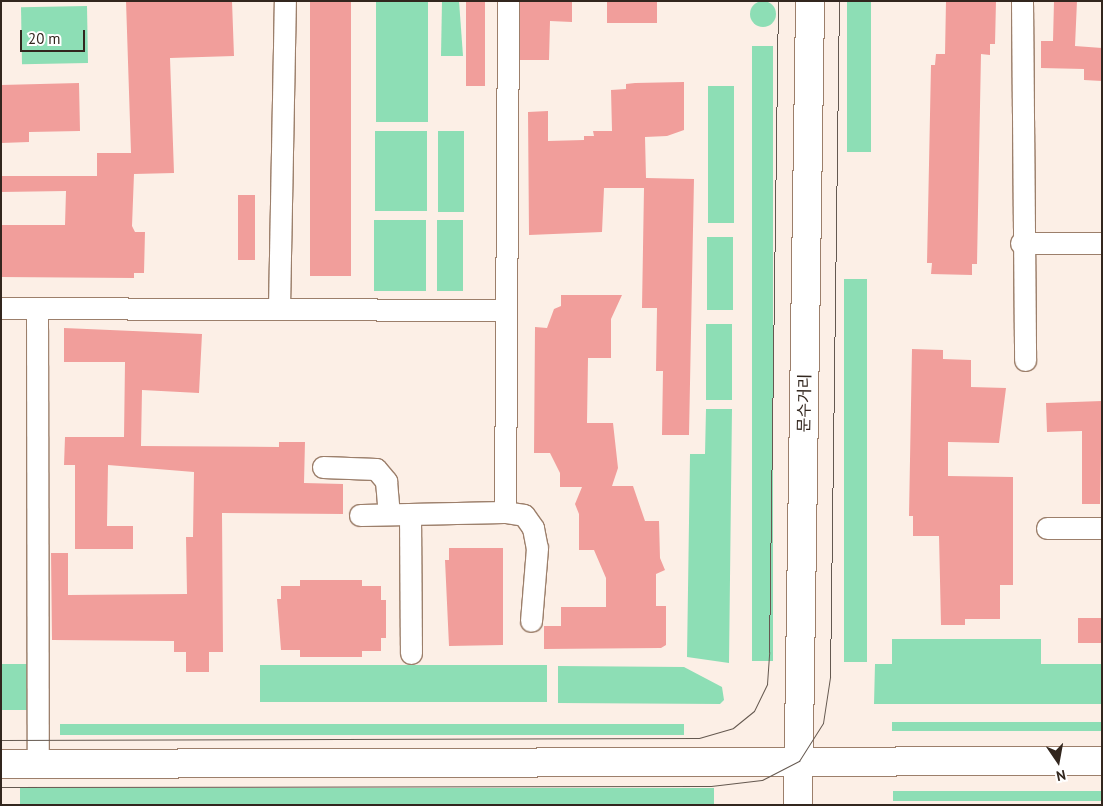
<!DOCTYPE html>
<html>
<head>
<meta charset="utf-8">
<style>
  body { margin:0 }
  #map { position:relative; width:1103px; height:806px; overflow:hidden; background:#fcefe6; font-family:"PT Sans","Noto Sans KR",sans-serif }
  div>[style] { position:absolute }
  .green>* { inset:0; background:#8ddeb5; transform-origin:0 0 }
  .round { border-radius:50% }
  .building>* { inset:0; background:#f19e9b; transform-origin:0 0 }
  .roads { filter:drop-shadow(1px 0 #9c7f6b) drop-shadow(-1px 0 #9c7f6b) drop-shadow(0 1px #9c7f6b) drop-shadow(0 -1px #9c7f6b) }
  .street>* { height:21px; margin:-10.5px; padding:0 10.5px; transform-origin:10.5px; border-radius:10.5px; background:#fff }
  .secondary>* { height:28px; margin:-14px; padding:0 14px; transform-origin:14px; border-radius:14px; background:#fff }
  .primary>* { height:28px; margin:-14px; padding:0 14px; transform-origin:14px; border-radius:14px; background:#fff }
  .tram>* { height:1px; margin:-0.5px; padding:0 0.5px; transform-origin:0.5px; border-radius:0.5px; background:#655950 }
  span { translate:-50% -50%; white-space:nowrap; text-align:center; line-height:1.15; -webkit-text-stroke:4px #fff; paint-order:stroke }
  .street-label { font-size:16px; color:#32261e }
  .frame { position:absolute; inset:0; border:2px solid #32261e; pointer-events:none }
  .north { position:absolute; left:1033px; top:736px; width:50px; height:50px; -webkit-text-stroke:4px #fff; paint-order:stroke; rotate:168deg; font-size:14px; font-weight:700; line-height:20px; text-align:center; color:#32261e }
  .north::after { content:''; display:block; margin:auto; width:18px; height:22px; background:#32261e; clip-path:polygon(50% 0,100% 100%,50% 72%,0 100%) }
  .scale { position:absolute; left:20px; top:30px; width:65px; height:22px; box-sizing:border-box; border:2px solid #32261e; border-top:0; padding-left:6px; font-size:15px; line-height:18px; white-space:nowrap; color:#32261e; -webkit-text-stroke:4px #fff; paint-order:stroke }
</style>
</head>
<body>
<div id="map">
  <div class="green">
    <div style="left:376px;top:1px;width:52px;height:121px"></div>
    <div style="clip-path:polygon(442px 1px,459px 1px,463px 56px,441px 56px)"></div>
    <div style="left:847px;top:1px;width:24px;height:151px"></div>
    <div class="round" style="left:750px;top:1px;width:26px;height:26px"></div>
    <div style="left:87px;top:6px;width:57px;height:66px;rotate:89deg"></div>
    <div style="left:752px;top:46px;width:21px;height:615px"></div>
    <div style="left:708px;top:86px;width:26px;height:137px"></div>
    <div style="left:375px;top:131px;width:52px;height:80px"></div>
    <div style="left:438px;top:131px;width:26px;height:81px"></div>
    <div style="left:374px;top:220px;width:52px;height:71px"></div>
    <div style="left:437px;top:220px;width:26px;height:71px"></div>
    <div style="left:707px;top:237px;width:26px;height:73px"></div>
    <div style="left:844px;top:279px;width:23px;height:383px"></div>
    <div style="left:706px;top:324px;width:26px;height:76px"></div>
    <div style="clip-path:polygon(706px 409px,732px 409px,729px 663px,687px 657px,690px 454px,705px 454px)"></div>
    <div style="clip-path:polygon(892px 639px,1041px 639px,1041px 664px,1102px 664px,1102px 704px,874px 704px,875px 664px,892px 664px)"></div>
    <div style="left:1px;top:664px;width:30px;height:46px"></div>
    <div style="left:260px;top:665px;width:287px;height:37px"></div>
    <div style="clip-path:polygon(558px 666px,684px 667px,722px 687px,724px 700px,720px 704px,558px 703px)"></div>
    <div style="left:892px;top:722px;width:210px;height:9px"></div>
    <div style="left:684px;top:724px;width:11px;height:624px;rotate:90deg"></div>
    <div style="left:714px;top:788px;width:17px;height:694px;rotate:90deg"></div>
    <div style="left:893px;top:791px;width:209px;height:10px"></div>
  </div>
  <div class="building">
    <div style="clip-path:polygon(126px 1px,232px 1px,234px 56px,170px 58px,174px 173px,134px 174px,132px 226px,135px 232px,145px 232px,144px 273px,134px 273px,134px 278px,1px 277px,1px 225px,65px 225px,66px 191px,1px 192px,1px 176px,97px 176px,97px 153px,131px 153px)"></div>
    <div style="left:310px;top:1px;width:41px;height:275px"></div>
    <div style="left:466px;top:1px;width:19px;height:85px"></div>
    <div style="clip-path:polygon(520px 1px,572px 1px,572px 22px,550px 21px,549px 60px,520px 60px)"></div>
    <div style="left:607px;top:1px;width:50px;height:22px"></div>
    <div style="clip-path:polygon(946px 1px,996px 1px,995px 44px,990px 44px,990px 55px,981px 54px,977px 264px,972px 264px,972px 275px,931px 274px,932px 263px,927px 263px,931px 65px,935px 65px,936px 54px,945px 54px)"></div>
    <div style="clip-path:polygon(1054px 1px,1077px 1px,1075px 46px,1102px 48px,1102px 81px,1084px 80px,1084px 69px,1041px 68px,1041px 41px,1053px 41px)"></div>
    <div style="clip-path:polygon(684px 82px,684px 130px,667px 136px,645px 137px,646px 178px,694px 179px,689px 435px,662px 435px,663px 371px,656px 371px,657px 308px,642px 308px,644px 188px,604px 188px,602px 232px,529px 235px,528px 112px,548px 111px,548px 141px,584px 140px,584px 136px,594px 136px,593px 131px,612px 131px,611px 90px,626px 89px,626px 84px,635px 83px)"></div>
    <div style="clip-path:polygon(79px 83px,80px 131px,29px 132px,29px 142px,1px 143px,1px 85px)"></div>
    <div style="left:238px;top:195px;width:17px;height:65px"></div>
    <div style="clip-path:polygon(561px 295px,622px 295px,611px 319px,611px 358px,588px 358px,587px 423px,613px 423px,618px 468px,612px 486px,633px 486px,645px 521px,659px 521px,660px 558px,665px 570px,656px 574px,656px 606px,666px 606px,666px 645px,661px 648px,544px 649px,544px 626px,561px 626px,561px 607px,606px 607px,606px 578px,594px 550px,579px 550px,579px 514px,575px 504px,582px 487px,560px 487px,560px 473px,550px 453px,534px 453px,535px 327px,547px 328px,554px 309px,561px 306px)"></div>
    <div style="clip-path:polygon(64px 328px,202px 334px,199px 393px,142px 390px,141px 446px,279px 447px,279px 442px,305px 442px,304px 483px,343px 484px,343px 514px,222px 513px,223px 652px,209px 652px,209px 672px,186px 672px,186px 652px,174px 652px,174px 641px,52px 640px,51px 553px,68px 553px,68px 595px,187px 594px,186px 537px,193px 537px,194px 472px,108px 465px,107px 526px,133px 526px,133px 549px,75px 549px,75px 465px,64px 465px,65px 437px,124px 437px,125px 362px,64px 362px)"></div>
    <div style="clip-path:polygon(912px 349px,943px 350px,943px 359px,971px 360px,971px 387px,1006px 388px,999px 443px,948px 442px,948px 476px,1013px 477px,1013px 585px,1000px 585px,1000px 619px,965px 619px,965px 625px,941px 625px,939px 536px,913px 536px,913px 516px,909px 516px)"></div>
    <div style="clip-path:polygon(1102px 401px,1100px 504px,1082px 504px,1082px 431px,1047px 432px,1046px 403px)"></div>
    <div style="clip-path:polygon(449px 548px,503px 548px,503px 645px,449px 646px,445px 560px,449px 560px)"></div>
    <div style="clip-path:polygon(300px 580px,362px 580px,362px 586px,381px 586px,381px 600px,386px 600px,386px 638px,381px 638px,381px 651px,362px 651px,362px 657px,300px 657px,300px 650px,281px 650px,277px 599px,281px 599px,281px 586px,300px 586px)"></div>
    <div style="left:1102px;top:618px;width:25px;height:24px;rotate:90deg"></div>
  </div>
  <div class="roads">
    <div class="street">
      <div style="left:1022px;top:1px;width:359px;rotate:89.5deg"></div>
      <div style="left:1021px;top:243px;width:81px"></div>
      <div style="left:1px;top:308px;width:503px;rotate:0.23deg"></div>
      <div style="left:279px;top:308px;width:307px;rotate:-88.9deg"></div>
      <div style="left:37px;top:310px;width:454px;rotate:89.9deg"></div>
      <div style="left:323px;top:467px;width:53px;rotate:2.2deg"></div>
      <div style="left:376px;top:469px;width:16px;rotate:50deg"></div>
      <div style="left:386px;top:481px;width:33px;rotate:85deg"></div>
      <div style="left:505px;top:512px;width:19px;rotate:9deg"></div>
      <div style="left:524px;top:515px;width:16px;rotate:55deg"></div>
      <div style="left:533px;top:528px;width:20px;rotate:79deg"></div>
      <div style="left:537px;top:548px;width:73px;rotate:94.7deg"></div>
      <div style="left:410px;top:514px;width:139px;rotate:89.6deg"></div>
      <div style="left:360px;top:515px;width:145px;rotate:-1.2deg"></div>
      <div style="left:505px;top:512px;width:511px;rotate:-89.66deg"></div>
      <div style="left:1047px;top:528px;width:55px"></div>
    </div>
    <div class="secondary">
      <div style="left:1px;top:764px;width:1101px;rotate:-0.16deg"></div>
    </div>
    <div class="primary">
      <div style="left:798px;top:805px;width:804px;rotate:-89.14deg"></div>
    </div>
  </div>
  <div class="tram">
    <div style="left:1px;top:740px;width:698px;rotate:-0.16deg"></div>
    <div style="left:699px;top:738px;width:35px;rotate:-16deg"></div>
    <div style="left:733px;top:728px;width:27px;rotate:-39deg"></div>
    <div style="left:754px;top:711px;width:30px;rotate:-64deg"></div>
    <div style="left:767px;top:684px;width:32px;rotate:-86deg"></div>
    <div style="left:769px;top:652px;width:651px;rotate:-89.21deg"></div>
    <div style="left:1px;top:787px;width:710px;rotate:-0.08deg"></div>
    <div style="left:711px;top:786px;width:51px;rotate:-6.7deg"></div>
    <div style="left:762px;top:780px;width:42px;rotate:-27.2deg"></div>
    <div style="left:799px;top:761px;width:45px;rotate:-57.7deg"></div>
    <div style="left:823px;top:723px;width:47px;rotate:-81.3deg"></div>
    <div style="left:830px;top:677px;width:676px;rotate:-89.24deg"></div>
  </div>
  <div class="street-label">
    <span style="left:804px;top:403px;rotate:-89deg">문수거리</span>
  </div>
  <div class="frame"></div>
  <div class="north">N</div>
  <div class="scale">20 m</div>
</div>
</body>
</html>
